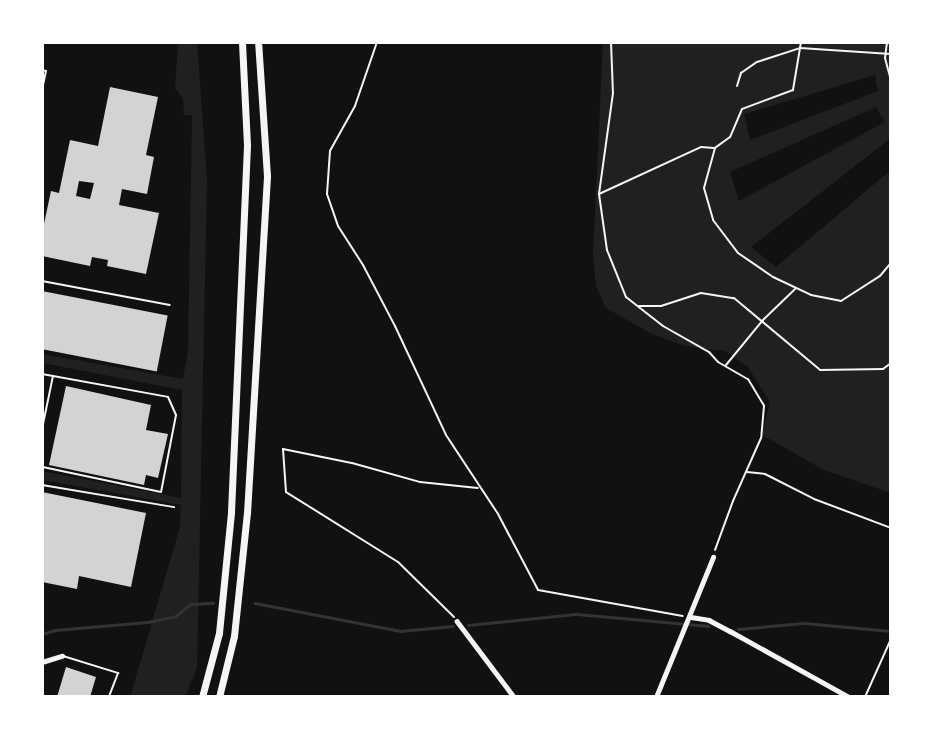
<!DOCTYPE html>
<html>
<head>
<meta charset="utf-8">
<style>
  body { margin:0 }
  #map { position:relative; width:933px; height:739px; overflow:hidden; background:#111; font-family:"Alegreya Sans",sans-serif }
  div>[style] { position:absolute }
  .green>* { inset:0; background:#202020 }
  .stream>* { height:2.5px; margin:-1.25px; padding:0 1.25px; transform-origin:1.25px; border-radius:1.25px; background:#333 }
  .building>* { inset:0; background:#d3d3d3; transform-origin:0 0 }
  .path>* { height:2px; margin:-1px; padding:0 1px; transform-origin:1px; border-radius:1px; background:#f5f5f5 }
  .service>* { height:2px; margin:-1px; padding:0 1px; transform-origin:1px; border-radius:1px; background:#f5f5f5 }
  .minor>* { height:4.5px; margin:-2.25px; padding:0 2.25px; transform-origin:2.25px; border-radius:2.25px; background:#f5f5f5 }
  .trunk>* { height:7px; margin:-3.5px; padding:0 3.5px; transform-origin:3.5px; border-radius:3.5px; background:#f5f5f5 }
  span { translate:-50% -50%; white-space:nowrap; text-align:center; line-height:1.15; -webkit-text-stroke:5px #fff; paint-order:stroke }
  .frame { position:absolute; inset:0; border:44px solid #fff; pointer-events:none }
</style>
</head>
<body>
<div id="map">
  <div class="green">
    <div style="clip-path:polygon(178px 42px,197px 42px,207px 180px,197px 668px,185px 697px,130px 697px,180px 527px,181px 505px,42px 480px,42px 471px,181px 498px,182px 390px,42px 363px,42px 354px,183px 379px,188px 351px,192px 115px,184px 115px,183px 98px,175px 88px)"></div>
    <div style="clip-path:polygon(evenodd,603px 42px,891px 42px,891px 138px,751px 247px,776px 267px,891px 170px,891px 493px,824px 470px,762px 435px,770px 402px,748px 367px,725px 351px,685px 346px,652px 334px,606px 308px,596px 286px,593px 255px,603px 42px,875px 75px,878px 91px,750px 140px,744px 114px,875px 75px,603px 42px,876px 107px,885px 122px,739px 201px,730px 172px,876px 107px)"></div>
  </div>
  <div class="stream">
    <div style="left:255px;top:603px;width:148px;rotate:10.9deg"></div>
    <div style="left:400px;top:631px;width:53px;rotate:-5.4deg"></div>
    <div style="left:468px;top:625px;width:110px;rotate:-5.8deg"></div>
    <div style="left:577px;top:614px;width:132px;rotate:5.2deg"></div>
    <div style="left:738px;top:629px;width:66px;rotate:-5.2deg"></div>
    <div style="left:804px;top:623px;width:87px;rotate:5.3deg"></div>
    <div style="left:42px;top:634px;width:14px;rotate:-17deg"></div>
    <div style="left:55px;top:630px;width:93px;rotate:-4.9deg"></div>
    <div style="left:148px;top:622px;width:29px;rotate:-12deg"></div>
    <div style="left:176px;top:616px;width:19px;rotate:-39deg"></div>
    <div style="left:191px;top:604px;width:22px;rotate:-3deg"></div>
  </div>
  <div class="building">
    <div style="clip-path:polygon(evenodd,110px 87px,158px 97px,146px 155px,154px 157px,147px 194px,122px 189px,119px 205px,159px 213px,146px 274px,107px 266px,108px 260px,92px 257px,90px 266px,42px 256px,42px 233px,51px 191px,59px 193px,70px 140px,98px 146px,110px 87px,79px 181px,94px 183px,90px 199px,76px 196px,79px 181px)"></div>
    <div style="left:42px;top:291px;width:128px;height:57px;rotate:11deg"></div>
    <div style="clip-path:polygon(66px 386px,151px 405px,146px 430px,168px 434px,158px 478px,146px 475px,144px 485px,49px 465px)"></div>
    <div style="clip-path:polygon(42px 492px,146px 513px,131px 587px,79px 576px,77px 589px,42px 582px)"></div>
    <div style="clip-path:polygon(66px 667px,96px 677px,90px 697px,57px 697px)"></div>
  </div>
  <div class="path">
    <div style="left:377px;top:42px;width:68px;rotate:109deg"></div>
    <div style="left:355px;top:106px;width:51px;rotate:119.1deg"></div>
    <div style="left:330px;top:151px;width:43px;rotate:94deg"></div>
    <div style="left:327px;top:194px;width:34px;rotate:71deg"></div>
    <div style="left:338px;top:226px;width:46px;rotate:57.3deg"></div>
    <div style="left:363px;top:265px;width:69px;rotate:62.3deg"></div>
    <div style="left:395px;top:326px;width:120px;rotate:64.9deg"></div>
    <div style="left:446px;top:435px;width:95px;rotate:56.6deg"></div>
    <div style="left:498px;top:514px;width:86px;rotate:62.2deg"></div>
    <div style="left:538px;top:590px;width:147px;rotate:10.2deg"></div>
    <div style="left:611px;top:42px;width:51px;rotate:87.8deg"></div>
    <div style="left:613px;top:93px;width:102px;rotate:97.9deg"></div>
    <div style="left:599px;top:194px;width:112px;rotate:-24.7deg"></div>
    <div style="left:701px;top:147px;width:13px;rotate:4deg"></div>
    <div style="left:801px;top:42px;width:49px;rotate:99.5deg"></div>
    <div style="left:793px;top:90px;width:54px;rotate:159.6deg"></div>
    <div style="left:742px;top:109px;width:30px;rotate:113deg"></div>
    <div style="left:730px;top:137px;width:19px;rotate:144deg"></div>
    <div style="left:715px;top:148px;width:41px;rotate:105.4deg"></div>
    <div style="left:704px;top:188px;width:33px;rotate:74deg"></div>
    <div style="left:713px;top:220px;width:41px;rotate:52.9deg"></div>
    <div style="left:738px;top:253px;width:42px;rotate:34.4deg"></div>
    <div style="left:773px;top:277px;width:42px;rotate:25.3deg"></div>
    <div style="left:811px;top:295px;width:31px;rotate:11deg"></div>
    <div style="left:841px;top:301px;width:46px;rotate:-32.7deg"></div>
    <div style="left:880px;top:276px;width:17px;rotate:-50deg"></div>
    <div style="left:887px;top:42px;width:16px;rotate:97deg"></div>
    <div style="left:885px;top:58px;width:24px;rotate:75deg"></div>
    <div style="left:737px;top:86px;width:14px;rotate:-73deg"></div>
    <div style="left:741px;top:73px;width:19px;rotate:-35deg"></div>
    <div style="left:757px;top:62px;width:45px;rotate:-18deg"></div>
    <div style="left:800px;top:48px;width:91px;rotate:3.8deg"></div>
    <div style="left:599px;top:194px;width:57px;rotate:81.9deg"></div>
    <div style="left:607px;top:250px;width:51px;rotate:68deg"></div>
    <div style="left:626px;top:297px;width:47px;rotate:38.1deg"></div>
    <div style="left:663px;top:326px;width:53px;rotate:29.5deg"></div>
    <div style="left:709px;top:352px;width:13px;rotate:48deg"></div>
    <div style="left:718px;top:362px;width:34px;rotate:30deg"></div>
    <div style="left:748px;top:379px;width:31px;rotate:59deg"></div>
    <div style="left:764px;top:406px;width:32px;rotate:95deg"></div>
    <div style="left:761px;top:438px;width:69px;rotate:114deg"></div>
    <div style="left:733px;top:501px;width:52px;rotate:110.2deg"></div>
    <div style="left:639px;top:306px;width:22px"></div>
    <div style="left:661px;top:306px;width:42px;rotate:-18deg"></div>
    <div style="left:701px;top:293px;width:33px;rotate:9deg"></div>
    <div style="left:734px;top:298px;width:112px;rotate:39.9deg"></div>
    <div style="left:820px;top:370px;width:63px;rotate:-0.9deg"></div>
    <div style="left:883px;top:369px;width:10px;rotate:-37deg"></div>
    <div style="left:726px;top:365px;width:58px;rotate:-50.6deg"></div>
    <div style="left:763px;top:320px;width:45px;rotate:-44.1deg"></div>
    <div style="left:747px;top:472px;width:18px;rotate:6deg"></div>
    <div style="left:765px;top:474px;width:55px;rotate:27deg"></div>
    <div style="left:814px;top:499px;width:82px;rotate:20.6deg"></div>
    <div style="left:454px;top:617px;width:78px;rotate:-135.5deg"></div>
    <div style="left:398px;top:562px;width:132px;rotate:-148deg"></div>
    <div style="left:286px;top:492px;width:43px;rotate:-94deg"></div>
    <div style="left:283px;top:449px;width:70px;rotate:11.5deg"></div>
    <div style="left:352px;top:463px;width:71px;rotate:15.6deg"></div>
    <div style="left:420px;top:482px;width:58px;rotate:5.9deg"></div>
    <div style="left:865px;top:697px;width:64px;rotate:-65.9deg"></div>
  </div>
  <div class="service">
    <div style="left:42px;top:70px;width:4px;rotate:14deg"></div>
    <div style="left:46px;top:71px;width:19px;rotate:102deg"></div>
    <div style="left:42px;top:281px;width:130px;rotate:10.6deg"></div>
    <div style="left:42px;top:374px;width:128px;rotate:10.3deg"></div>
    <div style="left:168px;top:397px;width:20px;rotate:66deg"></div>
    <div style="left:176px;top:415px;width:78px;rotate:101deg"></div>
    <div style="left:161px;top:492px;width:122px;rotate:-168.1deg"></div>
    <div style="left:42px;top:429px;width:54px;rotate:-78.3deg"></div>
    <div style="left:42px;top:485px;width:134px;rotate:9.5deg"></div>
    <div style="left:63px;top:656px;width:58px;rotate:17.2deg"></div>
    <div style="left:118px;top:673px;width:26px;rotate:111deg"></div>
  </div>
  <div class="minor">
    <div style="left:691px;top:617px;width:18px;rotate:9deg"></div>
    <div style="left:709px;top:620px;width:24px;rotate:28deg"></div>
    <div style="left:730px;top:631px;width:136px;rotate:29deg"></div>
    <div style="left:457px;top:621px;width:95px;rotate:53.1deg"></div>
    <div style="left:42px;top:662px;width:21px;rotate:-17deg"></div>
    <div style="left:656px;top:697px;width:151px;rotate:-67.8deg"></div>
  </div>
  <div class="trunk">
    <div style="left:202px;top:697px;width:66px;rotate:-75.1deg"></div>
    <div style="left:219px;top:633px;width:122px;rotate:-84.3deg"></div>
    <div style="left:231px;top:512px;width:367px;rotate:-87.5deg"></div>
    <div style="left:247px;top:145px;width:103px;rotate:-92.8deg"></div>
    <div style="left:219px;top:697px;width:63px;rotate:-76.2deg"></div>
    <div style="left:234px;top:636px;width:124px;rotate:-84deg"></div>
    <div style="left:247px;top:513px;width:338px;rotate:-86.6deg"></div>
    <div style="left:267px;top:176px;width:134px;rotate:-93.8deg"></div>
  </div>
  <div class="frame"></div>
</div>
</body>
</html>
